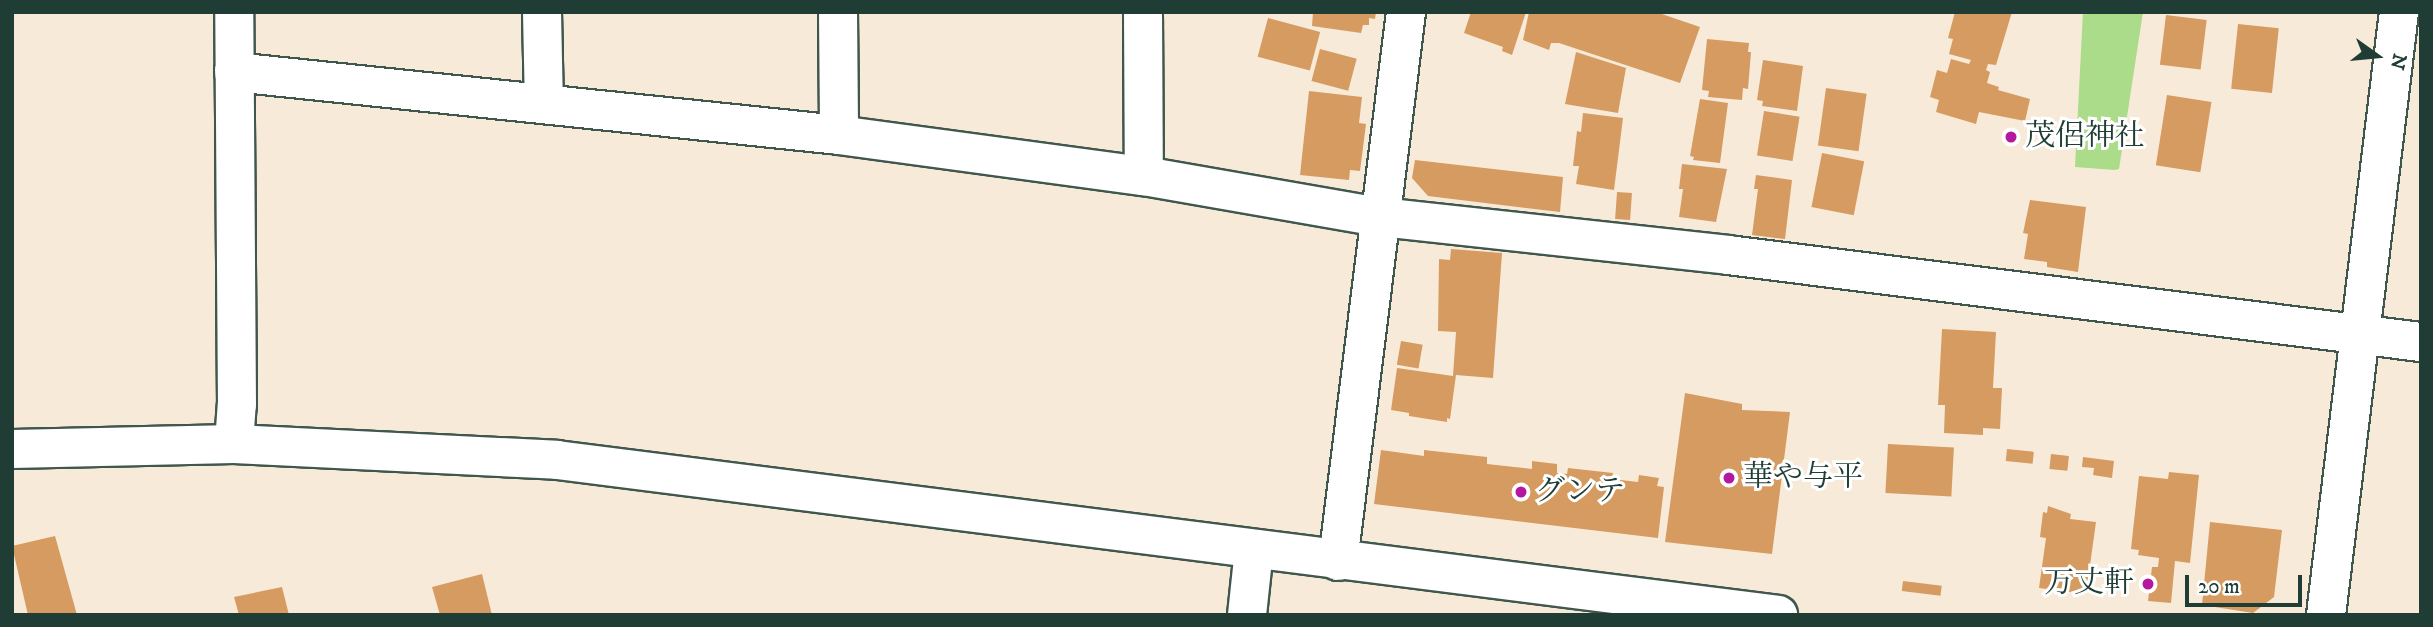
<!DOCTYPE html>
<html>
<head>
<meta charset="utf-8">
<style>
  body { margin:0 }
  #map { position:relative; width:2433px; height:627px; overflow:hidden; background:#f8ead8; font-family:"IM FELL DW Pica","Noto Serif JP",serif }
  div>[style] { position:absolute }
  .green>* { inset:0; background:#aadc8a }
  .building>* { inset:0; background:#d69b60; transform-origin:0 0 }
  .roads { filter:drop-shadow(2px 0 #40574d) drop-shadow(-2px 0 #40574d) drop-shadow(0 2px #40574d) drop-shadow(0 -2px #40574d) }
  .minor>* { height:38px; margin:-19px; padding:0 19px; transform-origin:19px; border-radius:19px; background:#fff }
  .tertiary>* { height:38px; margin:-19px; padding:0 19px; transform-origin:19px; border-radius:19px; background:#fff }
  .dots>* { width:19px; height:19px; translate:-50% -50%; box-sizing:border-box; border:4px solid #fff; border-radius:50% }
  span { translate:-50% -50%; white-space:nowrap; text-align:center; line-height:1.15; -webkit-text-stroke:6px #fff; paint-order:stroke }
  .poi-label { font-size:30px; color:#1f3d34 }
  .left { translate:0 -50%; text-align:left }
  .right { translate:-100% -50%; text-align:right }
  .frame { position:absolute; inset:0; border:14px solid #1f3d34; pointer-events:none }
  .north { position:absolute; left:2342px; top:21px; width:70px; height:70px; -webkit-text-stroke:5px #fff; paint-order:stroke; rotate:105deg; font-size:19px; font-weight:700; line-height:28px; text-align:center; color:#1f3d34 }
  .north::after { content:''; display:block; margin:auto; width:24px; height:32px; background:#1f3d34; clip-path:polygon(50% 0,100% 100%,50% 72%,0 100%) }
  .scale { position:absolute; left:2185px; top:575px; width:117px; height:32px; box-sizing:border-box; border:4px solid #1f3d34; border-top:0; padding-left:9px; font-size:21px; line-height:24px; white-space:nowrap; color:#1f3d34; -webkit-text-stroke:5px #fff; paint-order:stroke }
</style>
</head>
<body>
<div id="map">
  <div class="green">
    <div style="clip-path:polygon(2083px 12px,2143px 12px,2119px 169px,2115px 170px,2075px 167px)"></div>
  </div>
  <div class="building">
    <div style="clip-path:polygon(1313px 12px,1376px 12px,1375px 19px,1369px 18px,1369px 25px,1363px 25px,1361px 33px,1312px 26px)"></div>
    <div style="clip-path:polygon(1471px 12px,1526px 12px,1512px 55px,1502px 51px,1503px 47px,1464px 33px)"></div>
    <div style="clip-path:polygon(1529px 12px,1656px 12px,1700px 27px,1680px 83px,1559px 43px,1551px 43px,1549px 50px,1523px 40px)"></div>
    <div style="clip-path:polygon(1955px 12px,2012px 12px,1996px 65px,1988px 64px,1986px 70px,1990px 72px,1987px 83px,1999px 87px,1998px 90px,2030px 99px,2025px 121px,1979px 112px,1976px 124px,1936px 112px,1939px 100px,1930px 97px,1937px 70px,1947px 73px,1951px 59px,1969px 64px,1971px 60px,1949px 54px,1953px 39px,1948px 38px)"></div>
    <div style="left:2166px;top:15px;width:41px;height:50px;rotate:7deg"></div>
    <div style="left:1268px;top:18px;width:54px;height:40px;rotate:15deg"></div>
    <div style="left:2238px;top:24px;width:41px;height:65px;rotate:6deg"></div>
    <div style="clip-path:polygon(1707px 39px,1749px 43px,1748px 52px,1751px 52px,1748px 89px,1743px 88px,1742px 100px,1708px 97px,1709px 91px,1702px 90px)"></div>
    <div style="left:1320px;top:49px;width:38px;height:33px;rotate:15deg"></div>
    <div style="clip-path:polygon(1576px 52px,1626px 68px,1618px 113px,1565px 104px)"></div>
    <div style="clip-path:polygon(1763px 60px,1803px 66px,1797px 111px,1762px 106px,1763px 101px,1757px 100px)"></div>
    <div style="left:1826px;top:88px;width:41px;height:58px;rotate:8deg"></div>
    <div style="clip-path:polygon(1309px 91px,1362px 97px,1359px 123px,1366px 124px,1360px 171px,1350px 170px,1349px 180px,1300px 175px)"></div>
    <div style="left:2167px;top:95px;width:45px;height:71px;rotate:9deg"></div>
    <div style="clip-path:polygon(1700px 99px,1728px 103px,1720px 163px,1693px 160px,1694px 157px,1690px 156px)"></div>
    <div style="left:1764px;top:111px;width:36px;height:45px;rotate:9deg"></div>
    <div style="clip-path:polygon(1583px 113px,1623px 118px,1614px 190px,1576px 184px,1579px 166px,1573px 166px,1577px 131px,1581px 132px)"></div>
    <div style="left:1822px;top:153px;width:43px;height:55px;rotate:11deg"></div>
    <div style="clip-path:polygon(1415px 160px,1563px 177px,1560px 212px,1428px 196px,1412px 178px)"></div>
    <div style="clip-path:polygon(1682px 164px,1727px 169px,1716px 222px,1679px 217px,1683px 189px,1679px 189px)"></div>
    <div style="clip-path:polygon(1756px 175px,1792px 180px,1785px 239px,1752px 235px,1758px 189px,1754px 189px)"></div>
    <div style="left:1617px;top:192px;width:15px;height:27px;rotate:4deg"></div>
    <div style="clip-path:polygon(2030px 200px,2086px 207px,2078px 272px,2047px 267px,2047px 262px,2024px 259px,2028px 234px,2023px 233px)"></div>
    <div style="clip-path:polygon(1451px 249px,1502px 253px,1493px 378px,1456px 375px,1450px 419px,1447px 418px,1447px 422px,1409px 416px,1409px 413px,1391px 410px,1397px 368px,1453px 376px,1456px 332px,1438px 331px,1439px 259px,1450px 260px)"></div>
    <div style="clip-path:polygon(1942px 329px,1996px 332px,1993px 388px,2002px 388px,2000px 429px,1983px 428px,1983px 435px,1944px 433px,1945px 405px,1938px 405px)"></div>
    <div style="left:1401px;top:341px;width:22px;height:24px;rotate:10deg"></div>
    <div style="clip-path:polygon(1685px 393px,1742px 404px,1742px 410px,1790px 412px,1772px 554px,1665px 542px)"></div>
    <div style="left:1888px;top:444px;width:66px;height:49px;rotate:3deg"></div>
    <div style="left:2007px;top:449px;width:27px;height:12px;rotate:6deg"></div>
    <div style="clip-path:polygon(1381px 450px,1424px 456px,1424px 450px,1487px 457px,1487px 464px,1532px 469px,1532px 461px,1557px 464px,1557px 473px,1567px 474px,1568px 468px,1613px 473px,1612px 479px,1638px 482px,1639px 475px,1659px 478px,1657px 486px,1664px 487px,1658px 538px,1374px 504px)"></div>
    <div style="left:2051px;top:454px;width:18px;height:15px;rotate:6deg"></div>
    <div style="clip-path:polygon(2083px 457px,2114px 461px,2112px 478px,2093px 475px,2094px 468px,2082px 467px)"></div>
    <div style="clip-path:polygon(2169px 472px,2199px 475px,2190px 563px,2175px 561px,2171px 603px,2148px 601px,2152px 567px,2158px 567px,2159px 558px,2138px 555px,2139px 550px,2131px 549px,2139px 476px,2168px 479px)"></div>
    <div style="clip-path:polygon(2048px 506px,2071px 514px,2070px 519px,2096px 522px,2086px 594px,2039px 588px,2046px 538px,2040px 537px,2043px 512px,2047px 513px)"></div>
    <div style="clip-path:polygon(2210px 522px,2282px 530px,2274px 597px,2253px 613px,2202px 605px)"></div>
    <div style="clip-path:polygon(55px 536px,77px 615px,28px 615px,12px 546px)"></div>
    <div style="clip-path:polygon(482px 574px,492px 615px,440px 615px,432px 587px)"></div>
    <div style="left:1903px;top:581px;width:39px;height:10px;rotate:7deg"></div>
    <div style="clip-path:polygon(282px 587px,289px 615px,239px 615px,234px 597px)"></div>
  </div>
  <div class="roads">
    <div class="minor">
      <div style="left:542px;top:12px;width:92px;rotate:88.8deg"></div>
      <div style="left:838px;top:12px;width:123px;rotate:89.5deg"></div>
      <div style="left:1143px;top:12px;width:164px;rotate:89.7deg"></div>
      <div style="left:234px;top:72px;width:608px;rotate:5.94deg"></div>
      <div style="left:839px;top:135px;width:308px;rotate:7.7deg"></div>
      <div style="left:1144px;top:176px;width:240px;rotate:9.9deg"></div>
      <div style="left:1380px;top:217px;width:350px;rotate:6.2deg"></div>
      <div style="left:1728px;top:255px;width:698px;rotate:7.16deg"></div>
      <div style="left:234px;top:444px;width:39px;rotate:-86deg"></div>
      <div style="left:237px;top:405px;width:393px;rotate:-90.4deg"></div>
    </div>
    <div class="tertiary">
      <div style="left:12px;top:449px;width:222px;rotate:-1.3deg"></div>
      <div style="left:234px;top:444px;width:323px;rotate:2.8deg"></div>
      <div style="left:557px;top:460px;width:1231px;rotate:7.23deg"></div>
      <div style="left:1338px;top:561px;width:553px;rotate:-82.94deg"></div>
      <div style="left:1247px;top:615px;width:65px;rotate:-83.9deg"></div>
      <div style="left:2326px;top:615px;width:607px;rotate:-83.1deg"></div>
    </div>
  </div>
  <div class="dots">
    <div style="left:2011px;top:137px;background:#b5179e"></div>
    <div style="left:1729px;top:478px;background:#b5179e"></div>
    <div style="left:1521px;top:492px;background:#b5179e"></div>
    <div style="left:2148px;top:584px;background:#b5179e"></div>
  </div>
  <div class="poi-label">
    <span class="left" style="left:2025px;top:137px">茂侶神社</span>
    <span class="left" style="left:1743px;top:478px">華や与平</span>
    <span class="left" style="left:1535px;top:492px">グンテ</span>
    <span class="right" style="left:2134px;top:584px">万丈軒</span>
  </div>
  <div class="frame"></div>
  <div class="north">N</div>
  <div class="scale">20 m</div>
</div>
</body>
</html>
